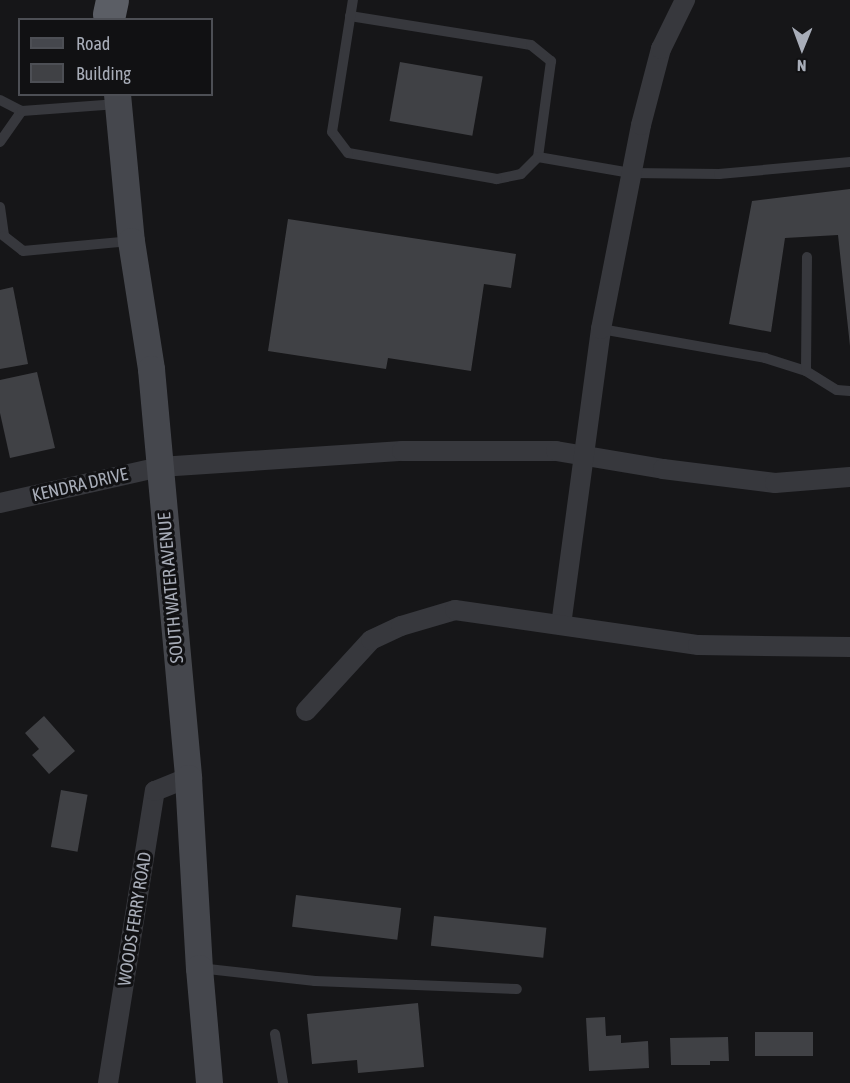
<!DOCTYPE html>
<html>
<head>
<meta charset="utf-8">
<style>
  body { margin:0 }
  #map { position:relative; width:850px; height:1083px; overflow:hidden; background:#161618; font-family:"Asap Condensed",sans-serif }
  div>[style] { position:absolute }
  .building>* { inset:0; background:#404145; transform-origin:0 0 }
  .service>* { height:10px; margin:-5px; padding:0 5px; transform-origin:5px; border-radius:5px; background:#37383d }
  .minor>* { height:20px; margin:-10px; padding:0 10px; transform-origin:10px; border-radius:10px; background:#37383d }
  .secondary>* { height:27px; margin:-13.5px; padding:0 13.5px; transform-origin:13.5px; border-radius:13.5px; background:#45474d }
  .trunk>* { height:33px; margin:-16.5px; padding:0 16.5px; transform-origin:16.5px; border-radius:16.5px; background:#5b5e65 }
  span { translate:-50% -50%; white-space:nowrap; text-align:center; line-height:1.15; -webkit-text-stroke:6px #111113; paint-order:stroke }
  .street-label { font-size:18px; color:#a8adb8 }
  .legend { position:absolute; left:18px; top:18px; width:195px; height:78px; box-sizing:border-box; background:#111113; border:2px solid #4d4f55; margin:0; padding:8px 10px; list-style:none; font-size:18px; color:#a8adb8 }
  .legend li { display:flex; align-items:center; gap:12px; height:30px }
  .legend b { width:30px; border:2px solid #4d4f55 }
  .north { position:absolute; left:772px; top:18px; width:60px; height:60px; -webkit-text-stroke:4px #111113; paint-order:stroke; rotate:181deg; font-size:16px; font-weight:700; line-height:24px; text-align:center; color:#a8adb8 }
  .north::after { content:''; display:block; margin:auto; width:21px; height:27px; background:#a8adb8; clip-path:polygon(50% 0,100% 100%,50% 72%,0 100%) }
</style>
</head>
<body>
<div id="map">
  <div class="building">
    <div style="left:400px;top:62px;width:84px;height:60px;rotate:10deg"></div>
    <div style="clip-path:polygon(850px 189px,850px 346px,838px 235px,785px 238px,771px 332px,729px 324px,752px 201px)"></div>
    <div style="clip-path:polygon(288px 219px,516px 254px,511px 288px,484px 284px,471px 371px,388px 358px,386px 369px,268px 351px)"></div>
    <div style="clip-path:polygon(13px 287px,28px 364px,0 369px,0 290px)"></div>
    <div style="clip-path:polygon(37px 372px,55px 448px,10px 458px,0 413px,0 380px)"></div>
    <div style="clip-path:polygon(44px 716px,75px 751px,49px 774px,32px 755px,39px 749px,25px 733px)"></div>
    <div style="left:61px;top:790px;width:27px;height:58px;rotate:10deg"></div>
    <div style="left:296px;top:895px;width:106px;height:32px;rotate:7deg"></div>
    <div style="left:434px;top:916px;width:113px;height:30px;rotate:6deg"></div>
    <div style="clip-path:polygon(418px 1003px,424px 1067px,358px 1073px,357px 1060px,312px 1064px,307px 1014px)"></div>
    <div style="clip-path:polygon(605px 1017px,606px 1036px,621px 1035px,621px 1043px,648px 1041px,649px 1068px,589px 1071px,586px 1018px)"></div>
    <div style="left:813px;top:1032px;width:24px;height:58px;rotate:90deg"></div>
    <div style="clip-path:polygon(728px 1037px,729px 1061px,710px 1061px,710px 1065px,671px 1065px,670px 1038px)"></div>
  </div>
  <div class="service">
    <div style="left:350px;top:16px;width:183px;rotate:9.1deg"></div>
    <div style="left:531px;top:45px;width:26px;rotate:39deg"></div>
    <div style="left:551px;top:61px;width:97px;rotate:97.7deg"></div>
    <div style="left:538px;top:157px;width:24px;rotate:135deg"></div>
    <div style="left:521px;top:174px;width:25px;rotate:168deg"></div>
    <div style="left:497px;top:179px;width:151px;rotate:-170.1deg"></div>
    <div style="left:348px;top:153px;width:26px;rotate:-127deg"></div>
    <div style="left:332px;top:132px;width:134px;rotate:-81deg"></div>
    <div style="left:0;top:100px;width:25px;rotate:27deg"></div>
    <div style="left:0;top:142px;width:38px;rotate:-55deg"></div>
    <div style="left:22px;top:111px;width:96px;rotate:-4.2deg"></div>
    <div style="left:538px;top:157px;width:94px;rotate:9.8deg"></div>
    <div style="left:631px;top:173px;width:88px;rotate:0.7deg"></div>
    <div style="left:719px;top:174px;width:132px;rotate:-5.2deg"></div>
    <div style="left:0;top:207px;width:29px;rotate:82deg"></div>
    <div style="left:4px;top:236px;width:24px;rotate:38deg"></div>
    <div style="left:23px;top:251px;width:107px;rotate:-5.3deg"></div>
    <div style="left:601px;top:329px;width:167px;rotate:10deg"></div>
    <div style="left:765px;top:358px;width:43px;rotate:17.6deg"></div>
    <div style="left:806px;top:371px;width:36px;rotate:32deg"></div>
    <div style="left:837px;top:390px;width:13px;rotate:4deg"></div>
    <div style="left:806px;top:371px;width:114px;rotate:-89.5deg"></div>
    <div style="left:199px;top:968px;width:117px;rotate:6.4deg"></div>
    <div style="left:315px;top:981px;width:202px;rotate:2.3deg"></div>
    <div style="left:275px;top:1034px;width:50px;rotate:80.7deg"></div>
  </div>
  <div class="minor">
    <div style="left:0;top:503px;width:164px;rotate:-12.7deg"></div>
    <div style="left:160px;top:467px;width:243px;rotate:-3.8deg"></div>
    <div style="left:402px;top:451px;width:154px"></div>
    <div style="left:556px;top:451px;width:109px;rotate:9.5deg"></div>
    <div style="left:663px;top:469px;width:113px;rotate:7.1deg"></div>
    <div style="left:775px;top:483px;width:75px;rotate:-4.6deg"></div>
    <div style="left:561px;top:625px;width:299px;rotate:-82.3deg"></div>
    <div style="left:601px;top:329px;width:208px;rotate:-78.9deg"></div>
    <div style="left:641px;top:125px;width:79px;rotate:-75.3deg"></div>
    <div style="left:661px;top:49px;width:55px;rotate:-63.9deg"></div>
    <div style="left:306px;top:711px;width:96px;rotate:-47.5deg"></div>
    <div style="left:371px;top:640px;width:33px;rotate:-25deg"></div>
    <div style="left:401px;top:626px;width:56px;rotate:-16.5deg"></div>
    <div style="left:455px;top:610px;width:246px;rotate:8.2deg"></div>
    <div style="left:698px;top:645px;width:152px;rotate:0.8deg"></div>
    <div style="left:108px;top:1083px;width:296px;rotate:-80.9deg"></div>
    <div style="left:155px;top:791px;width:35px;rotate:-22deg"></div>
  </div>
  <div class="secondary">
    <div style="left:117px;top:94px;width:148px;rotate:84.6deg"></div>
    <div style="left:131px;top:241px;width:130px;rotate:81.1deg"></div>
    <div style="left:151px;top:369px;width:411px;rotate:84.8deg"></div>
    <div style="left:188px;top:778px;width:190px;rotate:86.7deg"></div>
    <div style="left:199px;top:968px;width:115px;rotate:85deg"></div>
  </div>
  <div class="trunk">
    <div style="left:109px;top:14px;width:14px;rotate:-78deg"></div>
  </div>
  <div class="street-label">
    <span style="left:80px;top:485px;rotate:-13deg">KENDRA DRIVE</span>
    <span style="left:171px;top:588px;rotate:-95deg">SOUTH WATER AVENUE</span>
    <span style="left:135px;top:919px;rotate:-81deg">WOODS FERRY ROAD</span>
  </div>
  <ul class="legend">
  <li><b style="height:8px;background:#45474d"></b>Road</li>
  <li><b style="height:16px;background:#404145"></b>Building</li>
  </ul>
  <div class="north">N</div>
</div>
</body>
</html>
